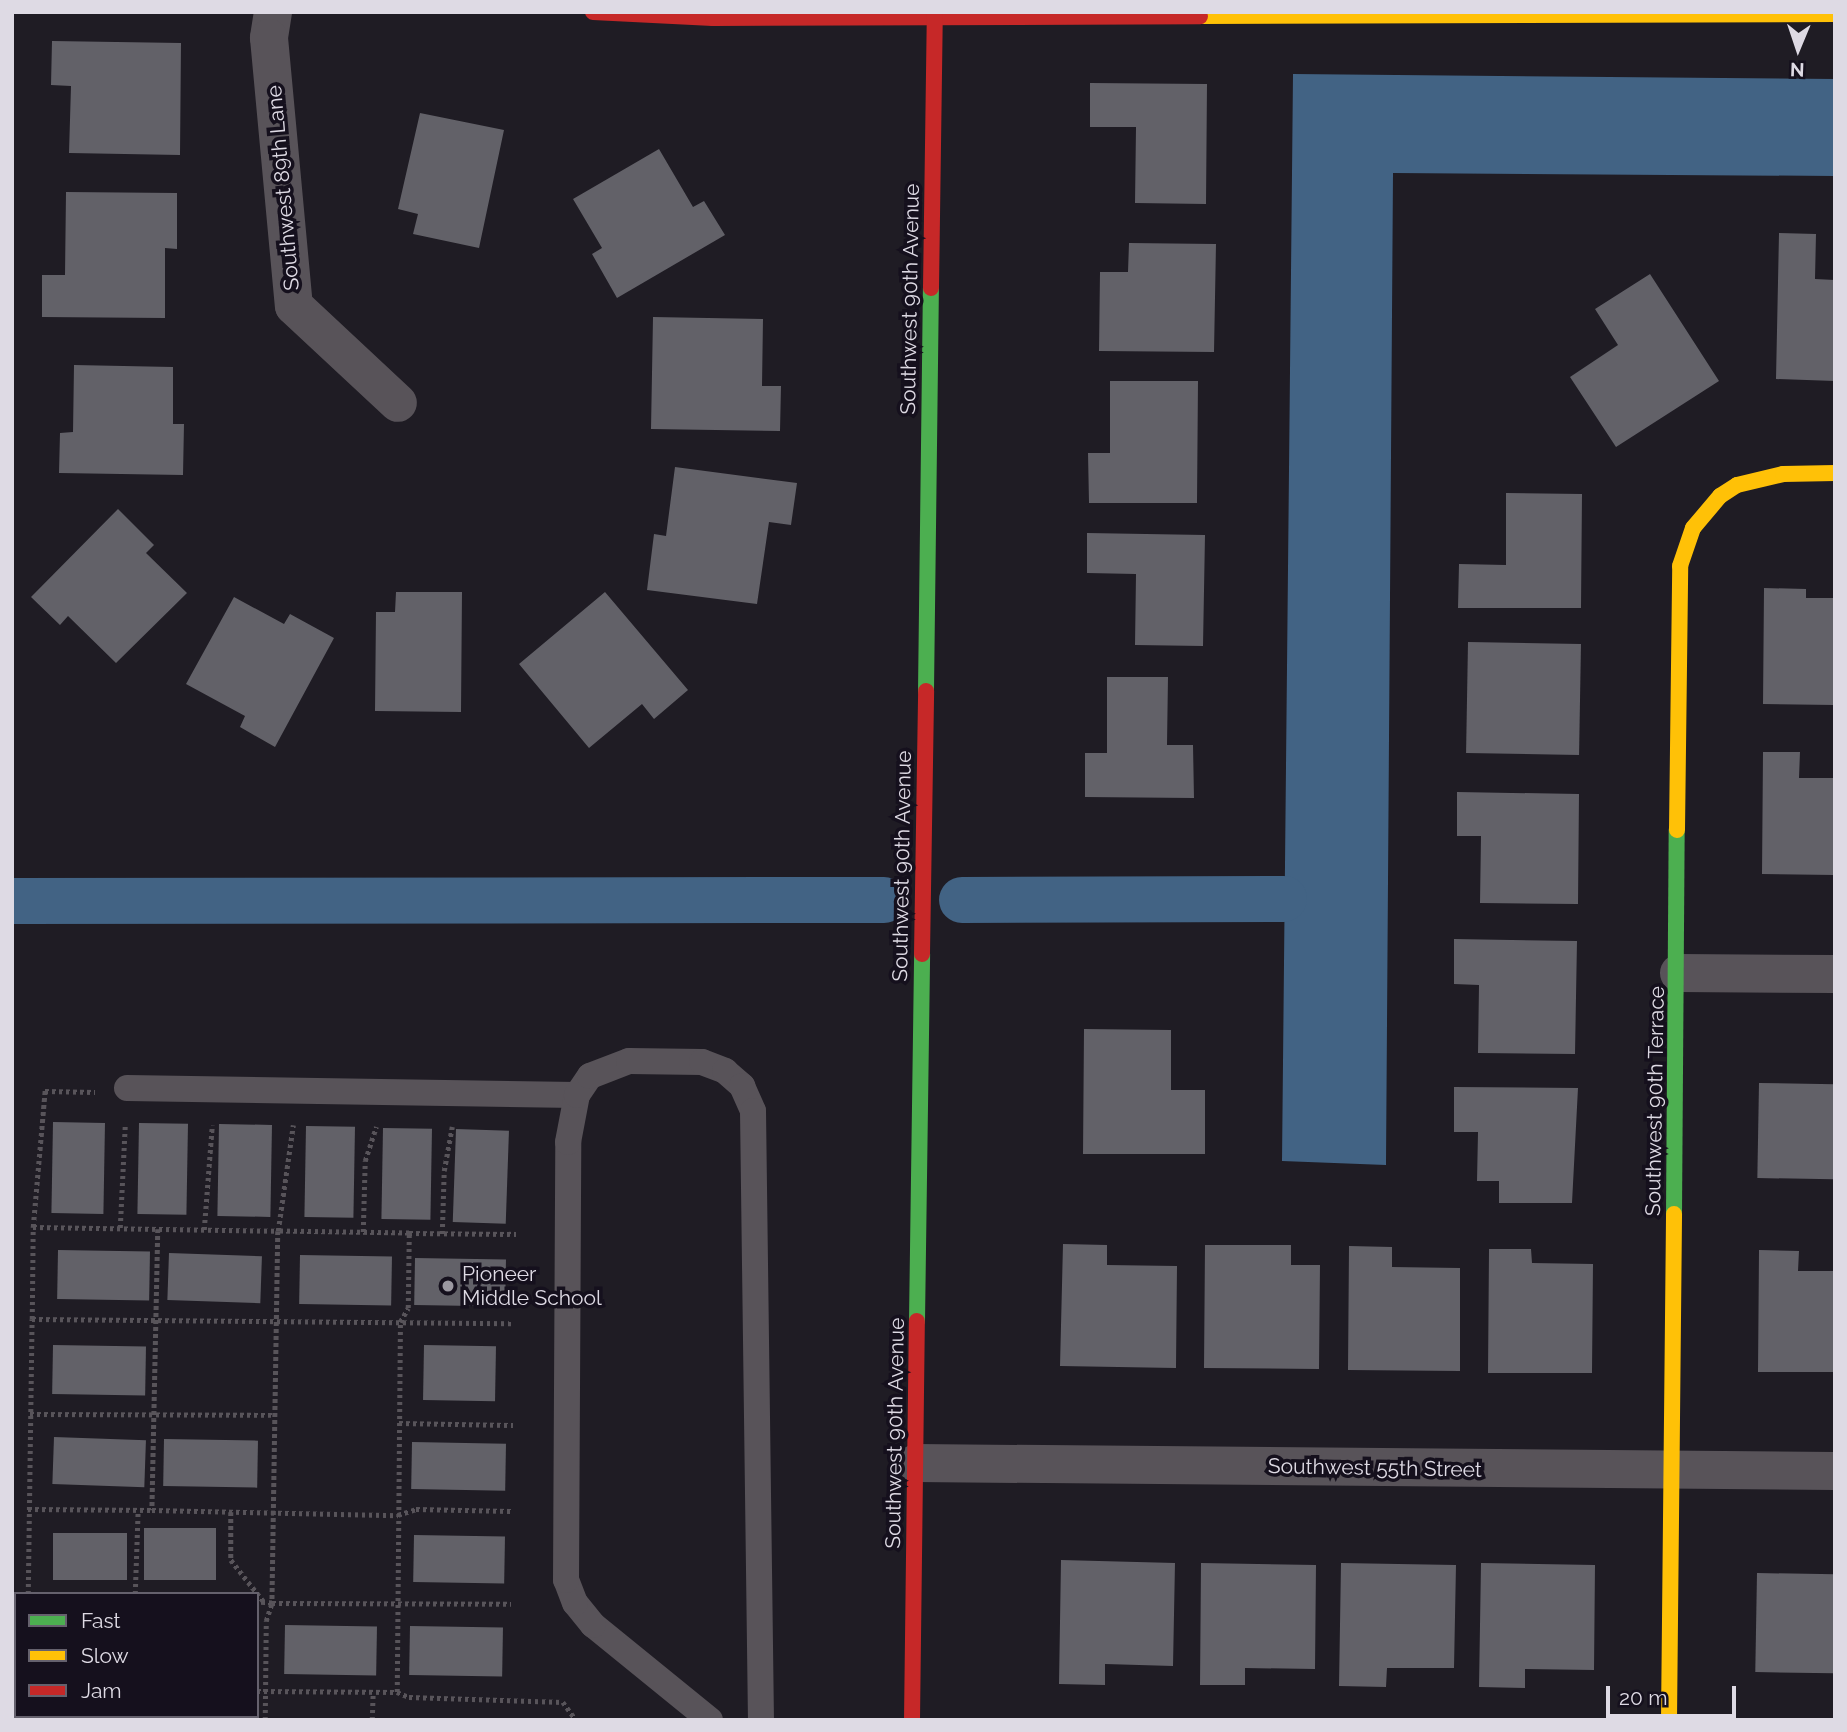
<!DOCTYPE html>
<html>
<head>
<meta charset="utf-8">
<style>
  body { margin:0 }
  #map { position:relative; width:1847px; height:1732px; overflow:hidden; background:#1f1c24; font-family:Raleway,sans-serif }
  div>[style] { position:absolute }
  .water>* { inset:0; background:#426384 }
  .canal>* { height:46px; margin:-23px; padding:0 23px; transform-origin:23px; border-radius:23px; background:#426384 }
  .building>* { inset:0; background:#626168; transform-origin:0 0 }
  .path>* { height:4.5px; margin-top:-2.25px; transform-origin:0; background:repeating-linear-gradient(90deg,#58545a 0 3.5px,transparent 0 7px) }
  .lane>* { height:26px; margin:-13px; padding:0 13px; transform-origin:13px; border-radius:13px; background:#585359 }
  .street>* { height:38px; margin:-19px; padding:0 19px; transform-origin:19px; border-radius:19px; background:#585359 }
  .fast>* { height:16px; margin:-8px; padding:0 8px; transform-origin:8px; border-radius:8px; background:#4caf50 }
  .slow>* { height:16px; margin:-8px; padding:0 8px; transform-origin:8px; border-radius:8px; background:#ffc107 }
  .jam>* { height:16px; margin:-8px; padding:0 8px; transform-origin:8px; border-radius:8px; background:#c62828 }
  .dots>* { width:19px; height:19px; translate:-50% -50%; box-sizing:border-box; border:4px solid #15101d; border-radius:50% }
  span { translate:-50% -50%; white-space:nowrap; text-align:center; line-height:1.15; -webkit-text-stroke:7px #15101d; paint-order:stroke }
  .street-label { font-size:21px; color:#dedae4 }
  .poi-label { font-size:21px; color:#dedae4 }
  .left { translate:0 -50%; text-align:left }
  .frame { position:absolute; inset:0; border:14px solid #dedae4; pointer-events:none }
  .legend { position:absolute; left:14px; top:1592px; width:245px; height:126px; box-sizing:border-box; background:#15101d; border:2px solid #65616d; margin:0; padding:9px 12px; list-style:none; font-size:21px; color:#dedae4 }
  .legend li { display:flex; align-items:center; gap:14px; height:35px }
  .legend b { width:35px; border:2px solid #65616d }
  .north { position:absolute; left:1763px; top:14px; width:70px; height:70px; -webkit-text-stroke:5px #15101d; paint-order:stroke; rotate:182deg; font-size:19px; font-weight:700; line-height:28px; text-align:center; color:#dedae4 }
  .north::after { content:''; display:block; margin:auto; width:24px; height:32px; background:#dedae4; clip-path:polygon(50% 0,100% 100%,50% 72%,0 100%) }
  .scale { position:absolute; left:1606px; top:1686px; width:130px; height:32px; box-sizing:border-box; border:4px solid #dedae4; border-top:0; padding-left:9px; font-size:21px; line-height:24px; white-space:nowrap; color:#dedae4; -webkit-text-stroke:5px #15101d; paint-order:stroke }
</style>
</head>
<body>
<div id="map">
  <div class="water">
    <div style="clip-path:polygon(1293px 74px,1835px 79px,1835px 176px,1393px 173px,1386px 1165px,1282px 1161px)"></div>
  </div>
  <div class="canal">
    <div style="left:962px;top:900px;width:322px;rotate:-0.2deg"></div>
    <div style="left:12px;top:901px;width:872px;rotate:-0.07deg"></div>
  </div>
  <div class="building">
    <div style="clip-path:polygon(52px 41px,181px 43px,180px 155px,69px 153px,71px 86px,51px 85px)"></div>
    <div style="clip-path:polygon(1090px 83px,1207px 84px,1206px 204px,1135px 203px,1136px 127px,1090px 127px)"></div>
    <div style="clip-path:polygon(420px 113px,504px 130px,479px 248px,413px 234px,418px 214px,398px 209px)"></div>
    <div style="clip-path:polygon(659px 149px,693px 207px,704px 201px,725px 235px,617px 298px,592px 254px,602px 248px,573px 199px)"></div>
    <div style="clip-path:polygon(66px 192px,177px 193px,177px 249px,165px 248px,165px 318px,42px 317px,42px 275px,65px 275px)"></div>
    <div style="clip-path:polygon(1779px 233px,1816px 234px,1815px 279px,1835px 280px,1835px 381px,1776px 379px)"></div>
    <div style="clip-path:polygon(1129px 243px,1216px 244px,1214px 352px,1099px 351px,1100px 272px,1128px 272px)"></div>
    <div style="clip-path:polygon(1650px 274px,1719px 381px,1616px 447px,1570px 377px,1618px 345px,1595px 309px)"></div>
    <div style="clip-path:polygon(653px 317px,763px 319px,762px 386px,781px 386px,780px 431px,651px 429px)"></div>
    <div style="clip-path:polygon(74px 365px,173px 367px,173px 424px,184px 424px,183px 475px,59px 473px,60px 433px,73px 432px)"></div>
    <div style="clip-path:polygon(1110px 381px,1198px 381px,1197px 503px,1089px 503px,1088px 453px,1110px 453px)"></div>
    <div style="clip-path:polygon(675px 467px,797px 483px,791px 525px,769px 522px,757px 604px,647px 590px,654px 534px,666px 536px)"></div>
    <div style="clip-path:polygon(1506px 493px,1582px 494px,1581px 608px,1458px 608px,1459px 564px,1506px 565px)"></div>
    <div style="clip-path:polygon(118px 509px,154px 545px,146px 553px,187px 593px,116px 663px,68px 616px,60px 625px,31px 597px)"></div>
    <div style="clip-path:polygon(1087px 533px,1205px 535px,1203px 646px,1135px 645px,1136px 574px,1087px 573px)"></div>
    <div style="clip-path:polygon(1764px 588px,1806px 589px,1806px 598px,1835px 598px,1835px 705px,1763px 704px)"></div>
    <div style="clip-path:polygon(396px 592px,462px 592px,461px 712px,375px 711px,376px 612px,395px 612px)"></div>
    <div style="clip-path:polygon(605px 592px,688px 690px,654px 719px,642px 704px,589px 748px,519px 664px)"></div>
    <div style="clip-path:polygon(234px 597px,284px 624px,290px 614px,334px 638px,275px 747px,240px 727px,245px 716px,186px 684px)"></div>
    <div style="left:1468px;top:642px;width:113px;height:111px;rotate:1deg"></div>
    <div style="clip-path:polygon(1107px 677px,1168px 677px,1167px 745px,1193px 745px,1194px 798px,1085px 797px,1085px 753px,1107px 753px)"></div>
    <div style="clip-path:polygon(1763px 752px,1800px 752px,1799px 778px,1835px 778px,1835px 875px,1762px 874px)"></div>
    <div style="clip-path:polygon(1457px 792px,1579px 794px,1578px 904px,1480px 903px,1481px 836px,1457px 836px)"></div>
    <div style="clip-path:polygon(1454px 939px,1577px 941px,1575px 1054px,1478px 1053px,1479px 985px,1454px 984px)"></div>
    <div style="clip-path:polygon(1084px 1029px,1171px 1030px,1171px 1090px,1205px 1090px,1205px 1154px,1083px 1154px)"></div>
    <div style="left:1759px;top:1083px;width:76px;height:95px;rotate:1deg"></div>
    <div style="clip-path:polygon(1454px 1087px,1578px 1088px,1572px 1203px,1499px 1203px,1499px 1181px,1477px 1181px,1478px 1132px,1454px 1132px)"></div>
    <div style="left:53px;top:1122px;width:52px;height:91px;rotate:1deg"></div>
    <div style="left:139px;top:1123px;width:49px;height:91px;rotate:1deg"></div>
    <div style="left:219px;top:1124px;width:53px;height:92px;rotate:1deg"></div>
    <div style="left:306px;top:1126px;width:49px;height:91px;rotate:1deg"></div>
    <div style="left:383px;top:1128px;width:49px;height:91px;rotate:1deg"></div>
    <div style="left:456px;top:1129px;width:53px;height:93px;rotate:2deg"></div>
    <div style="clip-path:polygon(1063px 1244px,1107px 1245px,1107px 1265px,1177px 1266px,1176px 1368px,1060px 1366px)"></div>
    <div style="clip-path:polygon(1205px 1245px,1291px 1245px,1291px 1265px,1320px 1265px,1319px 1369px,1204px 1368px)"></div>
    <div style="clip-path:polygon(1349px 1246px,1392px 1247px,1392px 1267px,1460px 1268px,1460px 1371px,1348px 1370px)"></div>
    <div style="clip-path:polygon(1489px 1249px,1531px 1249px,1532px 1263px,1593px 1264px,1592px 1373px,1488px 1373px)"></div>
    <div style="left:58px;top:1250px;width:92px;height:49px;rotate:1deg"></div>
    <div style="clip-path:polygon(1759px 1250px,1799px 1251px,1798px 1271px,1835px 1271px,1835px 1372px,1758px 1372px)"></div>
    <div style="left:169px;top:1253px;width:93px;height:47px;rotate:2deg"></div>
    <div style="left:300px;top:1255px;width:92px;height:49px;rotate:1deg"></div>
    <div style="left:415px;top:1258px;width:91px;height:47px;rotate:1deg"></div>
    <div style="left:53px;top:1345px;width:93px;height:49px;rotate:1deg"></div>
    <div style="left:424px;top:1345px;width:72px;height:55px;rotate:1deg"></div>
    <div style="left:54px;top:1437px;width:92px;height:47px;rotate:2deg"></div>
    <div style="left:164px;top:1439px;width:94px;height:47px;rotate:1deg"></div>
    <div style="left:412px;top:1442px;width:94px;height:47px;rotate:1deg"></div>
    <div style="left:144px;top:1528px;width:72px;height:52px"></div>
    <div style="left:53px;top:1533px;width:74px;height:47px"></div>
    <div style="left:414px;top:1535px;width:91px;height:47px;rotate:1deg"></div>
    <div style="clip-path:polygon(1061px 1560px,1175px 1563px,1173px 1666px,1105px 1664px,1105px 1685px,1059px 1684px)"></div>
    <div style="clip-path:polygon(1201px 1563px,1316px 1565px,1315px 1669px,1245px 1668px,1245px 1685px,1200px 1685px)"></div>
    <div style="clip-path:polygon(1341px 1563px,1456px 1565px,1454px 1668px,1387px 1668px,1386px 1687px,1339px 1686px)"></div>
    <div style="clip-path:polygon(1481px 1563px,1595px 1565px,1594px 1670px,1525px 1669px,1525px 1688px,1479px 1687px)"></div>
    <div style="left:1757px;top:1573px;width:78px;height:99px;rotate:1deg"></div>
    <div style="left:285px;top:1625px;width:92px;height:49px;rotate:1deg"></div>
    <div style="left:410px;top:1626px;width:93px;height:49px;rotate:1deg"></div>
  </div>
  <div class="path">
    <div style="left:33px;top:1227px;width:137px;rotate:-85deg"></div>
    <div style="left:45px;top:1091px;width:50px;rotate:1.1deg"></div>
    <div style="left:120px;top:1228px;width:104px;rotate:-87.2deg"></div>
    <div style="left:158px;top:1229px;width:281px;rotate:91.2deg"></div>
    <div style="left:152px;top:1510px;width:246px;rotate:1.2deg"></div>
    <div style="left:398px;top:1515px;width:19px;rotate:-18deg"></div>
    <div style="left:416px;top:1509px;width:96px;rotate:1.2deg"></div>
    <div style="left:204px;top:1230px;width:105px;rotate:-85.6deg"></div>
    <div style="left:363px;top:1232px;width:71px;rotate:-88.4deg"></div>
    <div style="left:365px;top:1161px;width:36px;rotate:-72deg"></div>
    <div style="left:409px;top:1233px;width:107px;rotate:0.5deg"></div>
    <div style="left:442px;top:1234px;width:63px;rotate:-88.2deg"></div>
    <div style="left:444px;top:1171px;width:45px;rotate:-79.7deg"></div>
    <div style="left:32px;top:1319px;width:92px;rotate:-89.4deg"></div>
    <div style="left:33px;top:1227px;width:245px;rotate:0.9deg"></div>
    <div style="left:278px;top:1231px;width:372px;rotate:90.9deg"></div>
    <div style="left:272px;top:1603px;width:15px;rotate:-176deg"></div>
    <div style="left:30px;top:1414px;width:245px;rotate:0.2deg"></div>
    <div style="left:399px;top:1423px;width:114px;rotate:1deg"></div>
    <div style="left:28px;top:1509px;width:124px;rotate:0.5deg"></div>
    <div style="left:231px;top:1512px;width:48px;rotate:90deg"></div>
    <div style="left:231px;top:1560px;width:53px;rotate:51.8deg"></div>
    <div style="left:28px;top:1594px;width:275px;rotate:-89.2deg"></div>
    <div style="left:32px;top:1319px;width:483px;rotate:0.5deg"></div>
    <div style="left:135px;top:1594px;width:84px;rotate:-88deg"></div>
    <div style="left:257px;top:1691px;width:140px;rotate:0.4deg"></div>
    <div style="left:397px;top:1692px;width:370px;rotate:-89.5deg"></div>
    <div style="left:400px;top:1322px;width:16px;rotate:-60deg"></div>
    <div style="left:408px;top:1308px;width:75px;rotate:-89.2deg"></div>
    <div style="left:409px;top:1233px;width:131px;rotate:-179.1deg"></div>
    <div style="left:278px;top:1231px;width:107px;rotate:-81.9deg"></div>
    <div style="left:397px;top:1692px;width:13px;rotate:23deg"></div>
    <div style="left:409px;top:1697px;width:154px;rotate:1.9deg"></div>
    <div style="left:563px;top:1702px;width:22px;rotate:54deg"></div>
    <div style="left:27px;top:1716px;width:4px;rotate:90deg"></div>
    <div style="left:265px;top:1720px;width:99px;rotate:-89.4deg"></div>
    <div style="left:266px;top:1621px;width:19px;rotate:-72deg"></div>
    <div style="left:272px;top:1603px;width:239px;rotate:0.2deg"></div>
    <div style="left:372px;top:1720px;width:28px;rotate:-88deg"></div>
  </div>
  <div class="lane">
    <div style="left:127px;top:1088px;width:450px;rotate:0.9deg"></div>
    <div style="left:710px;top:1720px;width:151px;rotate:-140.9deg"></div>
    <div style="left:593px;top:1625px;width:28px;rotate:-129deg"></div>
    <div style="left:575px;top:1603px;width:25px;rotate:-111deg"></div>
    <div style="left:566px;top:1580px;width:438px;rotate:-89.7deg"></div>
    <div style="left:568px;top:1142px;width:48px;rotate:-79.2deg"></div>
    <div style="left:577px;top:1095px;width:23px;rotate:-56deg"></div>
    <div style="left:590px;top:1076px;width:42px;rotate:-21deg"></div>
    <div style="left:629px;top:1061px;width:73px;rotate:0.8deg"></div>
    <div style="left:702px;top:1062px;width:25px;rotate:21deg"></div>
    <div style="left:725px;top:1071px;width:23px;rotate:41deg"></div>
    <div style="left:742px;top:1086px;width:27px;rotate:66deg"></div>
    <div style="left:753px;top:1111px;width:609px;rotate:89.25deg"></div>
  </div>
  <div class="street">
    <div style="left:273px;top:12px;width:26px;rotate:99deg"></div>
    <div style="left:269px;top:38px;width:269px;rotate:84.7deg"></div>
    <div style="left:294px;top:306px;width:142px;rotate:43deg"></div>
    <div style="left:1679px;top:973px;width:156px;rotate:0.4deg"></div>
    <div style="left:916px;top:1463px;width:919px;rotate:0.5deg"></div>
  </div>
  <div class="fast">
    <div style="left:926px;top:691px;width:403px;rotate:-89.3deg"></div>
    <div style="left:1674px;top:1214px;width:384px;rotate:-89.6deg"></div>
    <div style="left:917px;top:1321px;width:367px;rotate:-89.2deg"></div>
  </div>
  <div class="slow">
    <div style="left:1200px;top:16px;width:635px;rotate:-0.18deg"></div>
    <div style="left:1677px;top:830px;width:264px;rotate:-89.3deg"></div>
    <div style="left:1680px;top:566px;width:40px;rotate:-71.1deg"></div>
    <div style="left:1693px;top:528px;width:42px;rotate:-49.8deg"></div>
    <div style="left:1720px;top:496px;width:20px;rotate:-33deg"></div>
    <div style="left:1737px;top:485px;width:47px;rotate:-13.4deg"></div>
    <div style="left:1783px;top:474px;width:52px;rotate:-1.1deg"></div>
    <div style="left:1669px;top:1720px;width:506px;rotate:-89.43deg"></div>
  </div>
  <div class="jam">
    <div style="left:593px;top:12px;width:120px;rotate:2.9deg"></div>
    <div style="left:713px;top:18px;width:487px;rotate:-0.2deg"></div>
    <div style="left:931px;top:288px;width:276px;rotate:-89.2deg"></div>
    <div style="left:922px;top:954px;width:263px;rotate:-89.1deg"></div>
    <div style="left:912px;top:1720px;width:399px;rotate:-89.3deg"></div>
  </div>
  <div class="dots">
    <div style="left:448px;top:1286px;background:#9b98a1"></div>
  </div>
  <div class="street-label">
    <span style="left:283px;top:188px;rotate:-95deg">Southwest 89th Lane</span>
    <span style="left:910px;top:299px;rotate:-89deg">Southwest 90th Avenue</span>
    <span style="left:902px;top:866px;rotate:-89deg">Southwest 90th Avenue</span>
    <span style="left:1655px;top:1101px;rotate:-89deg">Southwest 90th Terrace</span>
    <span style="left:895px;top:1433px;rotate:-89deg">Southwest 90th Avenue</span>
    <span style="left:1375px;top:1468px;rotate:1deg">Southwest 55th Street</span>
  </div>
  <div class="poi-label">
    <span class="left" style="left:462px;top:1286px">Pioneer<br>Middle School</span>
  </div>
  <div class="frame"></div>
  <ul class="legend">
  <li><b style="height:9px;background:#4caf50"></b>Fast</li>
  <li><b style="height:9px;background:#ffc107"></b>Slow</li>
  <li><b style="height:9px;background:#c62828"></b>Jam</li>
  </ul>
  <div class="north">N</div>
  <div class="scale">20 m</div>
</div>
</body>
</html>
